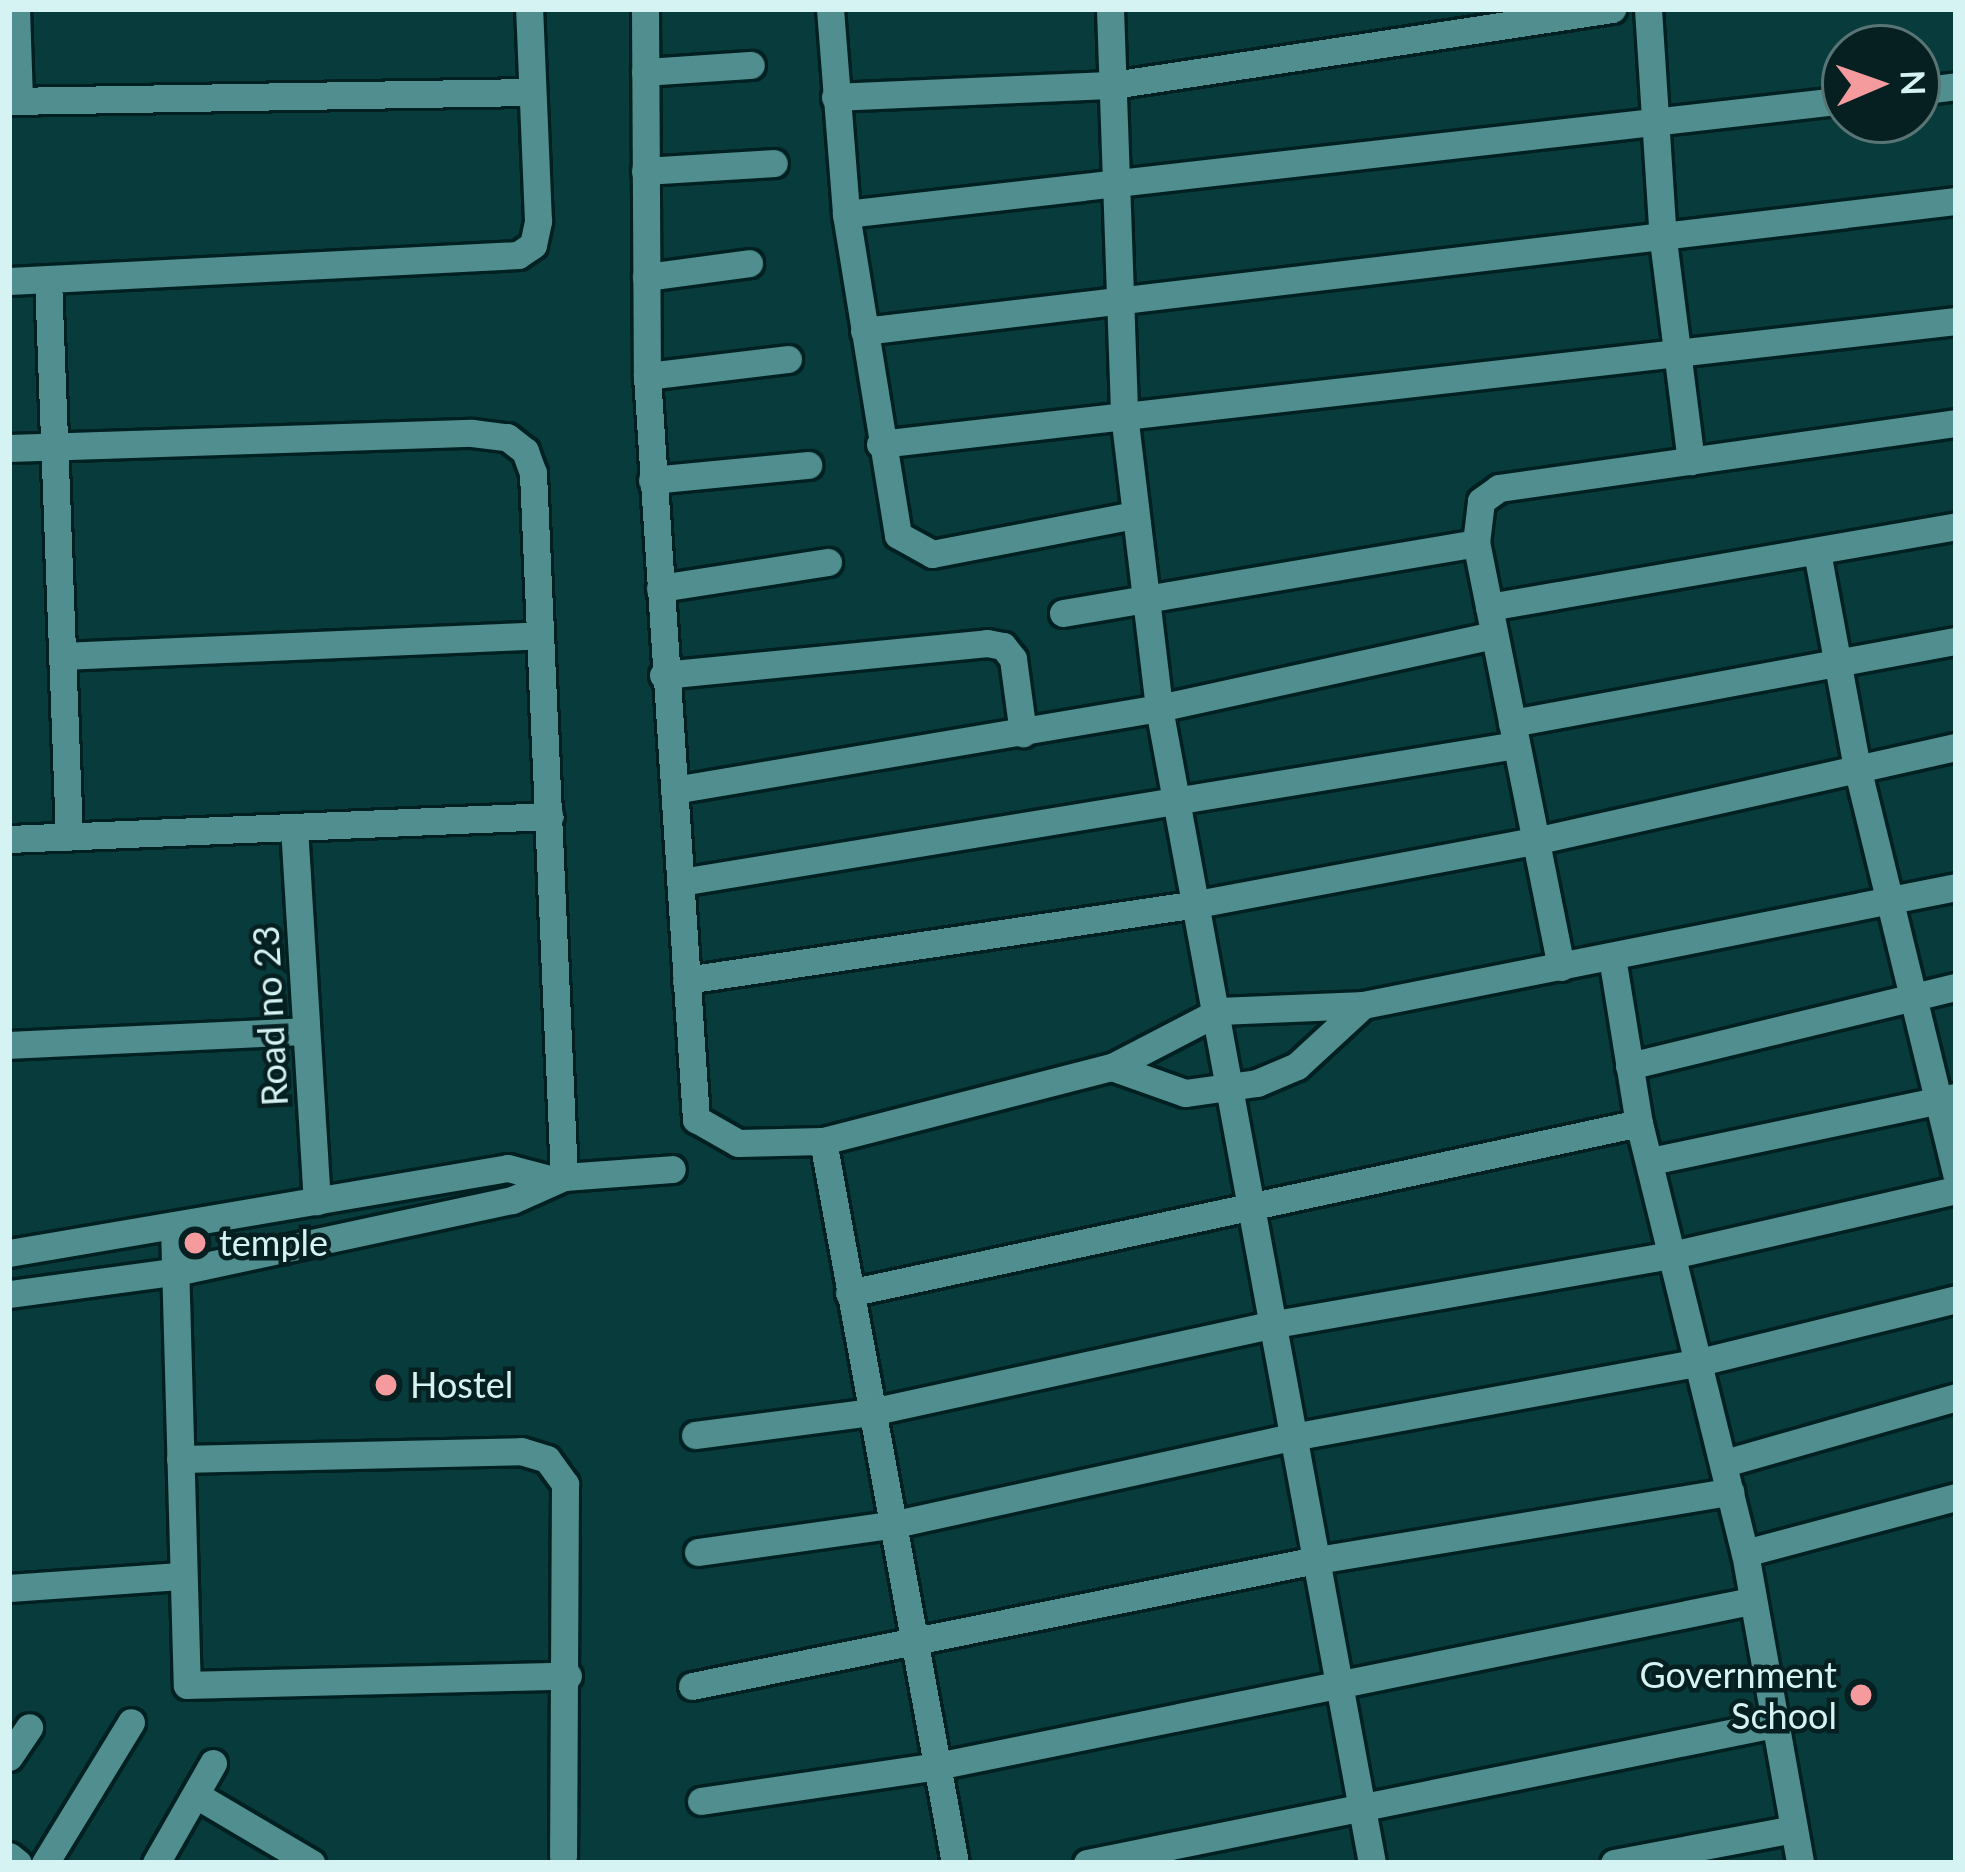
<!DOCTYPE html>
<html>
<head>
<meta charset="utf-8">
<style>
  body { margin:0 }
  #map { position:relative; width:1965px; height:1872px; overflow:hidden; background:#083b3c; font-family:Lato,sans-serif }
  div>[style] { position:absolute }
  .roads { filter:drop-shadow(3px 0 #002021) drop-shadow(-3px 0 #002021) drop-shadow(0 3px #002021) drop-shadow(0 -3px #002021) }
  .minor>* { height:27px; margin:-13.5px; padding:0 13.5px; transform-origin:13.5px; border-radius:13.5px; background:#518e8f }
  .dots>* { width:33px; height:33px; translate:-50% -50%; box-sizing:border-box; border:6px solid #061f20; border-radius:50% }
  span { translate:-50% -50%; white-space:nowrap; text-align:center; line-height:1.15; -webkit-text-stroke:9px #061f20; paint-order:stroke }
  .street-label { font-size:36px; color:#d5f3f3 }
  .poi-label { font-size:36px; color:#d5f3f3 }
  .left { translate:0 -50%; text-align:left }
  .right { translate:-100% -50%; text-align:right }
  .frame { position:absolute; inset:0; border:12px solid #d5f3f3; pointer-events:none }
  .north { position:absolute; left:1821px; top:24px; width:120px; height:120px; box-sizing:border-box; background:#061f20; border:3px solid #597474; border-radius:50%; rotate:88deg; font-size:33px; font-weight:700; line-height:48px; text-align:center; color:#d5f3f3 }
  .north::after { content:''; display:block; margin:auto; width:42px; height:54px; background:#f59b9e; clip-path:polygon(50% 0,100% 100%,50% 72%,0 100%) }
</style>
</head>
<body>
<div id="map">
  <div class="roads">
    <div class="minor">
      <div style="left:16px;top:9px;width:91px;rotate:88.1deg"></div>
      <div style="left:645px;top:9px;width:367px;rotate:89.7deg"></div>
      <div style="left:647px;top:376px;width:745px;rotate:86.23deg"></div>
      <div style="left:696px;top:1119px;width:48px;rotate:29.7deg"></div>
      <div style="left:738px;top:1143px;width:85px;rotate:-1.3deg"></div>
      <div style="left:823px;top:1141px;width:298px;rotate:-14.4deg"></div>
      <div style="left:830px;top:9px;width:206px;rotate:85.5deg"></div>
      <div style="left:846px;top:214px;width:325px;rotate:80.8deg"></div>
      <div style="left:898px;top:535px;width:39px;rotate:29deg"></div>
      <div style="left:932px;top:554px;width:206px;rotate:-10.9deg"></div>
      <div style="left:1110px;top:9px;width:405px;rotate:88deg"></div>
      <div style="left:1124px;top:414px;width:296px;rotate:83.2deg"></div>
      <div style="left:1159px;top:708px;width:1174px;rotate:79.55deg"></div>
      <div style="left:1648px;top:9px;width:231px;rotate:86.3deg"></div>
      <div style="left:1663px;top:240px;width:223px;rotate:82.8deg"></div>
      <div style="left:645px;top:72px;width:106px;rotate:-3.8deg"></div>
      <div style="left:1917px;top:91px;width:39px;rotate:-7deg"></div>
      <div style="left:835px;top:97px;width:278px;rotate:-2.5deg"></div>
      <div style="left:1113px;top:85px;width:505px;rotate:-8.66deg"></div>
      <div style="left:9px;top:101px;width:523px;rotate:-0.99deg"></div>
      <div style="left:645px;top:171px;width:129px;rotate:-3.5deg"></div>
      <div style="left:846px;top:214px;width:1005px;rotate:-6.51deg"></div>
      <div style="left:646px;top:277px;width:104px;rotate:-7.7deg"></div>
      <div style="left:48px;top:279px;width:558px;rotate:87.84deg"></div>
      <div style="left:9px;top:281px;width:510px;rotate:-2.92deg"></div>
      <div style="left:518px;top:255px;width:18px;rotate:-34deg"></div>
      <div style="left:533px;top:245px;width:25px;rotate:-78deg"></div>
      <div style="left:538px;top:221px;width:212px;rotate:-92.4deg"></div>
      <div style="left:864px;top:331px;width:1100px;rotate:-6.79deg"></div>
      <div style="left:647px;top:376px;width:142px;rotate:-6.9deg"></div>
      <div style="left:880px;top:444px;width:1083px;rotate:-6.52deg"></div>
      <div style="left:9px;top:448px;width:463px;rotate:-1.9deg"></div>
      <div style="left:472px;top:433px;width:35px;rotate:7deg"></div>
      <div style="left:507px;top:437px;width:23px;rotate:38deg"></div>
      <div style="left:525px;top:451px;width:23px;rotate:70deg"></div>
      <div style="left:533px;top:473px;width:705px;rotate:87.48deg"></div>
      <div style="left:564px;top:1177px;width:57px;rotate:156.1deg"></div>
      <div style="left:512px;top:1200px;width:340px;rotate:167.9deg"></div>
      <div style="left:180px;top:1271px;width:173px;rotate:172.3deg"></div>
      <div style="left:652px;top:480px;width:157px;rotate:-5.5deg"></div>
      <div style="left:1817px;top:552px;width:219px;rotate:79.5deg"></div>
      <div style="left:1857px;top:767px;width:418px;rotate:76.3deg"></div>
      <div style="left:660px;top:588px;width:170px;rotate:-8.8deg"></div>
      <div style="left:1489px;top:607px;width:474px;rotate:-9.8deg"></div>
      <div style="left:1063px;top:613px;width:419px;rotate:-9.6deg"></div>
      <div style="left:64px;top:656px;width:476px;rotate:-2.5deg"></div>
      <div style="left:663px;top:675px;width:326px;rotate:-5.6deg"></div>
      <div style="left:987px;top:643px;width:16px;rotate:11deg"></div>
      <div style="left:1003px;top:646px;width:16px;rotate:52deg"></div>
      <div style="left:1013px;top:659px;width:75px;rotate:82.3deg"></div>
      <div style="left:1512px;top:723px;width:452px;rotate:-10.5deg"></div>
      <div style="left:674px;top:790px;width:492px;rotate:-9.6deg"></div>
      <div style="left:1159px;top:708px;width:343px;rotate:-12.3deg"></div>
      <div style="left:294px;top:827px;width:375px;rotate:86.5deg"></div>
      <div style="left:9px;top:839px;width:541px;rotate:-2.43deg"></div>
      <div style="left:681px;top:882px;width:846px;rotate:-9.32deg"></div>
      <div style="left:1612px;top:957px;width:168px;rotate:80.8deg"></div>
      <div style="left:1639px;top:1123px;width:443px;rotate:76.2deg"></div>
      <div style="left:1745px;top:1553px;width:315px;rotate:79.9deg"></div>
      <div style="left:1561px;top:967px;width:432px;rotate:-101.3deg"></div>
      <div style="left:1476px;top:543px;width:42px;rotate:-83.2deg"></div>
      <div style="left:1481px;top:501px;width:22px;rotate:-36deg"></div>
      <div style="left:1499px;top:488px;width:462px;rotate:-8.1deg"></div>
      <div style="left:686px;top:980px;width:517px;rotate:-8.46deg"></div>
      <div style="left:1197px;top:904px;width:344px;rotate:-10.6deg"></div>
      <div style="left:1535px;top:841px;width:431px;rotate:-12.6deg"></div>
      <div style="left:1363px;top:1005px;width:90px;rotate:137.3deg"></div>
      <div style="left:1297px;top:1066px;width:43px;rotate:157deg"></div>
      <div style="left:1257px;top:1083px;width:73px;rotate:172.1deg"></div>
      <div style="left:1185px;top:1093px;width:77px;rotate:-160.4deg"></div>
      <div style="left:1112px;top:1067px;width:122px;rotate:-27.4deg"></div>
      <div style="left:1220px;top:1011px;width:143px;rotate:-2.4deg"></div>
      <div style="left:1363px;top:1005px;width:605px;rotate:-11.25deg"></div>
      <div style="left:9px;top:1045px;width:297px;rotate:-2.7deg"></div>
      <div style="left:1629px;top:1066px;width:336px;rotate:-13.6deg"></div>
      <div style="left:823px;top:1141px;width:734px;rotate:79.64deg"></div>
      <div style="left:1651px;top:1161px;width:312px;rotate:-11.9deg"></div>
      <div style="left:564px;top:1177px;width:108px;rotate:-4.2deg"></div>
      <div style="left:174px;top:1226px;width:459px;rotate:88.4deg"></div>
      <div style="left:187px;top:1685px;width:381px;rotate:-1.4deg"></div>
      <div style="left:9px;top:1253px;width:506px;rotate:-9.67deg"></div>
      <div style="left:508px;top:1168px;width:42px;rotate:15deg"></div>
      <div style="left:849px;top:1293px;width:808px;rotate:-12.14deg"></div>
      <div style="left:695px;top:1435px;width:177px;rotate:-7.4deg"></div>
      <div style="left:871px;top:1412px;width:408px;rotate:-12.3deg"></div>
      <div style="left:1270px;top:1325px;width:408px;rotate:-9.9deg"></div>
      <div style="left:1672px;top:1255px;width:291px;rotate:-12.9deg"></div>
      <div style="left:180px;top:1459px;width:341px;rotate:-1.3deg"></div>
      <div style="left:521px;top:1451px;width:27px;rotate:17deg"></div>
      <div style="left:547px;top:1459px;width:31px;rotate:54deg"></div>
      <div style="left:565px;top:1484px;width:372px;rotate:90.3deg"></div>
      <div style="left:1725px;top:1463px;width:240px;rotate:-15.9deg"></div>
      <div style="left:698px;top:1552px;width:195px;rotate:-8deg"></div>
      <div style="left:891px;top:1525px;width:411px;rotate:-12.4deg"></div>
      <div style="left:1292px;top:1437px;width:411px;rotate:-10.4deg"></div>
      <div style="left:1696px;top:1363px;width:268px;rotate:-13.8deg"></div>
      <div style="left:1745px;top:1553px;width:218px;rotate:-14.9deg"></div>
      <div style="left:9px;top:1588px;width:172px;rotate:-4deg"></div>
      <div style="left:692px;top:1686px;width:631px;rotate:-11.42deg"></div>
      <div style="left:1311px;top:1561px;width:425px;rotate:-9.4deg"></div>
      <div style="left:9px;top:1757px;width:36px;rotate:-56deg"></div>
      <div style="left:196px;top:1795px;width:134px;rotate:30.6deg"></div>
      <div style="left:701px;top:1801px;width:239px;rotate:-8.4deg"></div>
      <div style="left:937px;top:1766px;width:831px;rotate:-11.46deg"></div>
      <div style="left:9px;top:1856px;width:11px;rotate:38deg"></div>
      <div style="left:45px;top:1863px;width:165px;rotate:-58.6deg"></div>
      <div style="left:156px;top:1863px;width:115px;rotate:-60.3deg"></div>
      <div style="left:1087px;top:1863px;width:701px;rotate:-11.44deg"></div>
      <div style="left:1614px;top:1863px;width:183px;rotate:-10.7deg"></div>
    </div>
  </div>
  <div class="dots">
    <div style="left:195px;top:1243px;background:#f59b9e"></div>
    <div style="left:386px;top:1385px;background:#f59b9e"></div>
    <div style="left:1861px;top:1695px;background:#f59b9e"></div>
  </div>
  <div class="street-label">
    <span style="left:270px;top:1016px;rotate:-93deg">Road no 23</span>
  </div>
  <div class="poi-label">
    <span class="left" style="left:219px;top:1243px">temple</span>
    <span class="left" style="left:410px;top:1385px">Hostel</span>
    <span class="right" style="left:1837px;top:1695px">Government<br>School</span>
  </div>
  <div class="frame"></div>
  <div class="north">N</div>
</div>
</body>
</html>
